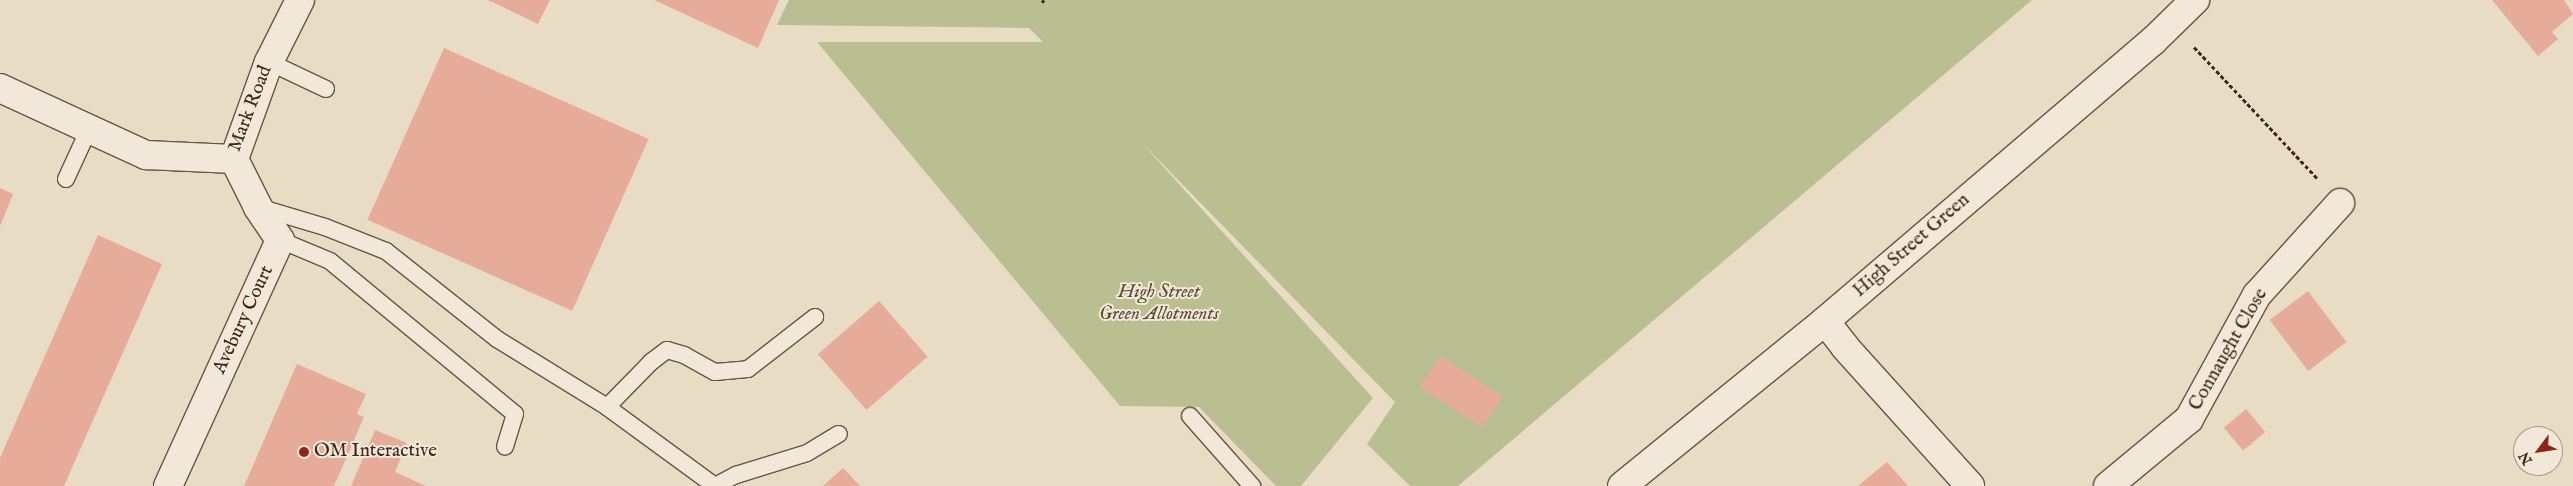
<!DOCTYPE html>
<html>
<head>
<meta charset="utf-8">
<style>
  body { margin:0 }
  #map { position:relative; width:2573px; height:486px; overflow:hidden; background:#e9dcc4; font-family:"IM FELL English",serif }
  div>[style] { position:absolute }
  .green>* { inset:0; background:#babf92 }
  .building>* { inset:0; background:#e7ab99; transform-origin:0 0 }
  .path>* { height:3px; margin-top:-1.5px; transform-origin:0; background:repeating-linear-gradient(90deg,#3e2618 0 4px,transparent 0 6.5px) }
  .roads { filter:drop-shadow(1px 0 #695443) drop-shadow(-1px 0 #695443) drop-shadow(0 1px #695443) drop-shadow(0 -1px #695443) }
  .service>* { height:16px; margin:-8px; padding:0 8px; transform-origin:8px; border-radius:8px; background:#f1e8d9 }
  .minor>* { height:28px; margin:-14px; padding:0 14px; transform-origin:14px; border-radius:14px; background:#f1e8d9 }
  .tertiary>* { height:28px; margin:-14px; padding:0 14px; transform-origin:14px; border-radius:14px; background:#f1e8d9 }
  .dots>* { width:14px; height:14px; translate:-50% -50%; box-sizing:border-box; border:2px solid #f1e8d9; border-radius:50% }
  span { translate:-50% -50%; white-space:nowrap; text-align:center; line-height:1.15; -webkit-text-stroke:4px #f1e8d9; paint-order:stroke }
  .street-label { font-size:19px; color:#3e2618 }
  .park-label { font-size:19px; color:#5d4c36; font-style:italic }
  .poi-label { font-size:19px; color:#3e2618 }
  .left { translate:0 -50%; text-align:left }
  .north { position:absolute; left:2513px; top:426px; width:50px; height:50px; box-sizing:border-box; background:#f1e8d9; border:1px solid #a99a8c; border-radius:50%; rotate:239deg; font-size:14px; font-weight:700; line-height:20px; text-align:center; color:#3e2618 }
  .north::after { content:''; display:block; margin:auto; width:18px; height:22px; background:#8f2418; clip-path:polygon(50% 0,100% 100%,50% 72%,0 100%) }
</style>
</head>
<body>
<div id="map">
  <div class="green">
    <div style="clip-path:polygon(789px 0,2032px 0,1458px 486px,1410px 486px,1367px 444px,1395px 402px,1141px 142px,1373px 398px,1301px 486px,1276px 486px,1199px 407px,1120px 406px,817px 42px,1043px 42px,1029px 28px,777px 25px)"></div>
  </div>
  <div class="building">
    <div style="clip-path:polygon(488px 0,550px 0,538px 24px)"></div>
    <div style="clip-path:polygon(654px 0,779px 0,758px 48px)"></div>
    <div style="clip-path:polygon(2492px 0,2564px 0,2573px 14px,2552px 32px,2558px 39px,2538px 56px)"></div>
    <div style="left:444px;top:48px;width:224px;height:188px;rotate:24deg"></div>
    <div style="clip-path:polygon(0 188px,13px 194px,0 226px)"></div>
    <div style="clip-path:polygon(98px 235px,162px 264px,64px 486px,0 486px,0 458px)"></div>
    <div style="left:2308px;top:291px;width:64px;height:48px;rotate:53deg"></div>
    <div style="left:879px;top:301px;width:74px;height:81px;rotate:49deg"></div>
    <div style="left:1440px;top:356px;width:74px;height:37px;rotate:33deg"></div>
    <div style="clip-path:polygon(297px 364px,366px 394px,357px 414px,364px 417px,334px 486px,244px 486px)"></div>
    <div style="left:2246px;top:409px;width:30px;height:29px;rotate:50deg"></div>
    <div style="clip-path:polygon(375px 430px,407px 443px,395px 472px,426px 486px,351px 486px)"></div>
    <div style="clip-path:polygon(1887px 462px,1908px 486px,1858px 486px)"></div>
    <div style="clip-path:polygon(843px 468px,860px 486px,823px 486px)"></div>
  </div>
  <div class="path">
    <div style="left:1042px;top:0;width:3px;rotate:45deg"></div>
    <div style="left:2194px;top:47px;width:181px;rotate:46.8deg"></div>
  </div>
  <div class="roads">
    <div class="service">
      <div style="left:269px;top:62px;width:63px;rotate:25.3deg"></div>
      <div style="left:66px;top:179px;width:55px;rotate:-65.3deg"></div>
      <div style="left:258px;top:207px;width:70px;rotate:16.6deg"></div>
      <div style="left:325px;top:227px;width:66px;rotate:21.5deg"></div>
      <div style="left:386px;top:251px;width:142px;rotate:38.4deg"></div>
      <div style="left:497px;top:339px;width:129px;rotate:31.7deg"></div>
      <div style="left:607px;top:407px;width:134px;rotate:36.2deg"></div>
      <div style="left:715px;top:486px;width:24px;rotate:-28deg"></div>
      <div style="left:736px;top:475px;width:74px;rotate:-17.2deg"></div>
      <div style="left:807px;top:453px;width:37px;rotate:-31deg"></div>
      <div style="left:280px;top:240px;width:54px;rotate:22.8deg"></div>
      <div style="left:330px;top:261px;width:240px;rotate:39.6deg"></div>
      <div style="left:515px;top:414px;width:34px;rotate:107deg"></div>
      <div style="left:607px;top:407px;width:63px;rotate:-45.6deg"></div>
      <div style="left:651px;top:362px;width:20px;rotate:-37deg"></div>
      <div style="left:667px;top:350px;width:18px;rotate:16deg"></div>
      <div style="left:684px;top:355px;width:35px;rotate:29deg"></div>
      <div style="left:715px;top:372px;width:33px;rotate:-5deg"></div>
      <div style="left:748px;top:369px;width:85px;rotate:-37.8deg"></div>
      <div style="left:1190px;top:416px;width:94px;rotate:48.5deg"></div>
    </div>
    <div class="minor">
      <div style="left:0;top:88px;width:161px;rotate:24.7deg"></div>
      <div style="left:146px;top:155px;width:88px;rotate:2.6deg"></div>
      <div style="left:234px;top:159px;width:103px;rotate:-70.2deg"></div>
      <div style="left:269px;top:62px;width:69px;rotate:-63.4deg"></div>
      <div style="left:1825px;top:321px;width:33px;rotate:52deg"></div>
      <div style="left:1845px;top:347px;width:187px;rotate:48deg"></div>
      <div style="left:168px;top:486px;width:270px;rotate:-65.5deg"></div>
      <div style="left:280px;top:240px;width:40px;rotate:-124deg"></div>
      <div style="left:258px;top:207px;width:54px;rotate:-116.6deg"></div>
      <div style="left:2108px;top:486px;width:105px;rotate:-39.6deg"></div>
      <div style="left:2189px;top:419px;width:141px;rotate:-61.3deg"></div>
      <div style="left:2257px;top:295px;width:124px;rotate:-47.9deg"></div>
    </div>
    <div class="tertiary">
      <div style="left:1622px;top:486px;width:262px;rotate:-39.1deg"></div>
      <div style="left:1825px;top:321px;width:431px;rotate:-40.5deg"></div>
      <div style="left:2153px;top:41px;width:59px;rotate:-44.3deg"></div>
    </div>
  </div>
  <div class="dots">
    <div style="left:304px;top:452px;background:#8f2418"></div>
  </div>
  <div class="street-label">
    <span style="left:251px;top:109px;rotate:-69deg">Mark Road</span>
    <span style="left:1912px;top:246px;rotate:-41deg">High Street Green</span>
    <span style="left:244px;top:320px;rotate:-65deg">Avebury Court</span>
    <span style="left:2229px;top:350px;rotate:-60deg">Connaught Close</span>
  </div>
  <div class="park-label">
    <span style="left:1159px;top:304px">High Street<br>Green Allotments</span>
  </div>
  <div class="poi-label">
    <span class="left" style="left:314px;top:452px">OM Interactive</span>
  </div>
  <div class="north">N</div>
</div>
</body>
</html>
